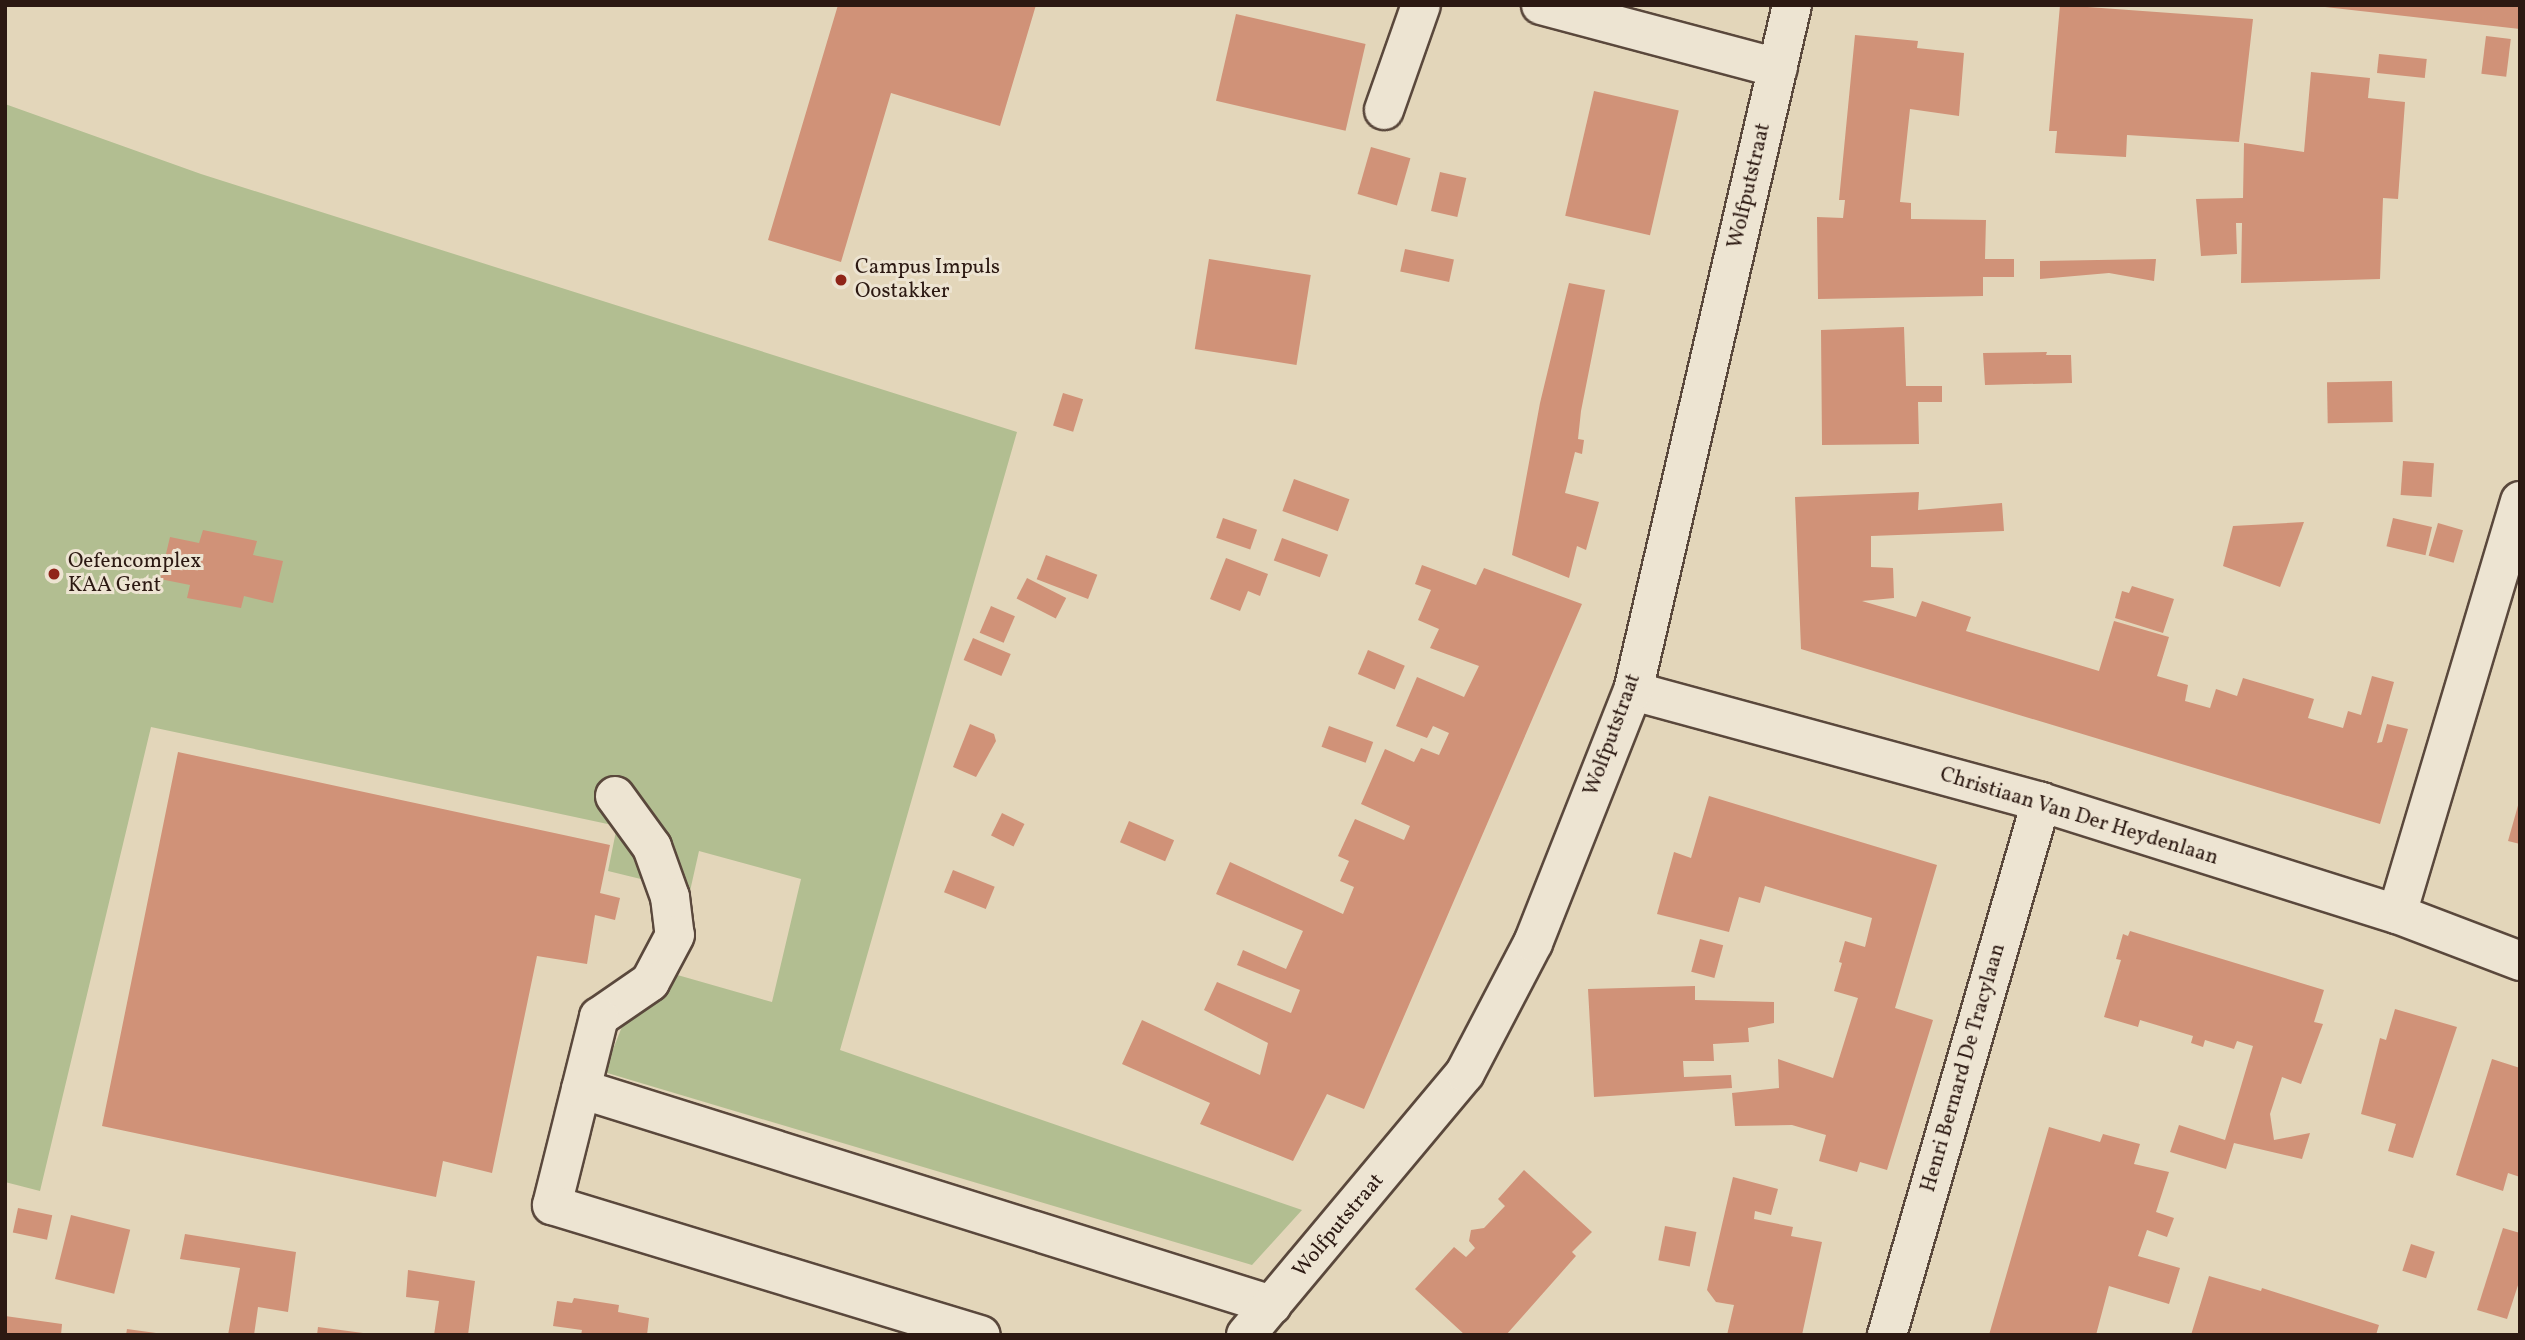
<!DOCTYPE html>
<html>
<head>
<meta charset="utf-8">
<style>
  body { margin:0 }
  #map { position:relative; width:2525px; height:1340px; overflow:hidden; background:#e3d6ba; font-family:Vollkorn,serif }
  div>[style] { position:absolute }
  .green>* { inset:0; background:#b2be91 }
  .building>* { inset:0; background:#d09278; transform-origin:0 0 }
  .roads { filter:drop-shadow(2px 0 #5a483c) drop-shadow(-2px 0 #5a483c) drop-shadow(0 2px #5a483c) drop-shadow(0 -2px #5a483c) }
  .minor>* { height:38px; margin:-19px; padding:0 19px; transform-origin:19px; border-radius:19px; background:#ede4d2 }
  .dots>* { width:19px; height:19px; translate:-50% -50%; box-sizing:border-box; border:4px solid #ede4d2; border-radius:50% }
  span { translate:-50% -50%; white-space:nowrap; text-align:center; line-height:1.15; -webkit-text-stroke:6px #ede4d2; paint-order:stroke }
  .street-label { font-size:21px; color:#2c1912 }
  .poi-label { font-size:21px; color:#2c1912 }
  .left { translate:0 -50%; text-align:left }
  .frame { position:absolute; inset:0; border:7px solid #2c1912; pointer-events:none }
</style>
</head>
<body>
<div id="map">
  <div class="green">
    <div style="clip-path:polygon(5px 104px,201px 174px,1017px 432px,840px 1050px,1302px 1210px,1252px 1265px,604px 1072px,646px 966px,772px 1002px,801px 879px,699px 851px,690px 891px,608px 871px,617px 826px,151px 727px,40px 1191px,5px 1182px)"></div>
  </div>
  <div class="building">
    <div style="clip-path:polygon(838px 5px,1036px 5px,1000px 126px,891px 93px,841px 262px,768px 240px)"></div>
    <div style="clip-path:polygon(2060px 5px,2253px 19px,2239px 142px,2127px 135px,2126px 157px,2055px 153px,2057px 131px,2049px 131px)"></div>
    <div style="clip-path:polygon(2325px 5px,2520px 5px,2520px 29px,2325px 7px)"></div>
    <div style="left:1236px;top:14px;width:133px;height:89px;rotate:13deg"></div>
    <div style="clip-path:polygon(1855px 35px,1918px 41px,1917px 48px,1964px 53px,1959px 116px,1910px 109px,1900px 202px,1911px 203px,1911px 219px,1986px 220px,1985px 259px,2014px 259px,2014px 277px,1983px 277px,1983px 296px,1818px 299px,1817px 217px,1843px 218px,1845px 200px,1839px 200px)"></div>
    <div style="left:2486px;top:36px;width:25px;height:38px;rotate:7deg"></div>
    <div style="left:2379px;top:54px;width:48px;height:19px;rotate:6deg"></div>
    <div style="clip-path:polygon(2311px 72px,2370px 78px,2368px 98px,2405px 102px,2398px 199px,2383px 198px,2380px 279px,2241px 283px,2242px 223px,2236px 223px,2237px 254px,2201px 256px,2196px 199px,2243px 198px,2244px 143px,2304px 152px)"></div>
    <div style="left:1594px;top:91px;width:87px;height:128px;rotate:13deg"></div>
    <div style="left:1371px;top:147px;width:41px;height:49px;rotate:16deg"></div>
    <div style="left:1440px;top:172px;width:27px;height:40px;rotate:13deg"></div>
    <div style="left:1405px;top:249px;width:50px;height:23px;rotate:12deg"></div>
    <div style="left:1209px;top:259px;width:103px;height:91px;rotate:9deg"></div>
    <div style="clip-path:polygon(2156px 259px,2154px 281px,2109px 273px,2040px 279px,2040px 261px)"></div>
    <div style="clip-path:polygon(1569px 283px,1605px 290px,1581px 411px,1578px 439px,1584px 440px,1582px 454px,1575px 452px,1565px 493px,1599px 502px,1586px 550px,1577px 546px,1569px 578px,1512px 555px,1540px 403px)"></div>
    <div style="clip-path:polygon(1904px 327px,1906px 386px,1942px 386px,1942px 402px,1918px 402px,1919px 444px,1822px 445px,1821px 330px)"></div>
    <div style="clip-path:polygon(2047px 352px,2046px 355px,2071px 355px,2072px 383px,1985px 385px,1983px 353px)"></div>
    <div style="left:2392px;top:381px;width:41px;height:65px;rotate:89deg"></div>
    <div style="left:1063px;top:393px;width:21px;height:34px;rotate:17deg"></div>
    <div style="left:2403px;top:461px;width:31px;height:34px;rotate:4deg"></div>
    <div style="left:1294px;top:479px;width:59px;height:34px;rotate:20deg"></div>
    <div style="clip-path:polygon(1919px 492px,1918px 510px,2002px 503px,2004px 531px,1871px 536px,1871px 567px,1893px 568px,1894px 598px,1862px 601px,1916px 617px,1922px 601px,1971px 617px,1966px 631px,2099px 671px,2114px 621px,2169px 637px,2157px 676px,2188px 685px,2185px 701px,2210px 708px,2216px 689px,2237px 696px,2243px 678px,2314px 699px,2308px 718px,2343px 728px,2348px 711px,2361px 715px,2372px 676px,2394px 682px,2377px 743px,2382px 742px,2387px 724px,2408px 729px,2380px 824px,1801px 649px,1795px 497px)"></div>
    <div style="left:1223px;top:518px;width:36px;height:21px;rotate:19deg"></div>
    <div style="left:2393px;top:518px;width:40px;height:29px;rotate:13deg"></div>
    <div style="clip-path:polygon(2304px 522px,2280px 587px,2223px 566px,2233px 526px)"></div>
    <div style="left:2438px;top:523px;width:26px;height:34px;rotate:16deg"></div>
    <div style="clip-path:polygon(203px 530px,257px 541px,253px 555px,283px 561px,273px 603px,244px 596px,241px 608px,187px 598px,190px 585px,160px 579px,170px 537px,199px 543px)"></div>
    <div style="left:1282px;top:538px;width:49px;height:24px;rotate:20deg"></div>
    <div style="left:1046px;top:555px;width:55px;height:26px;rotate:21deg"></div>
    <div style="clip-path:polygon(1226px 558px,1268px 574px,1260px 596px,1248px 591px,1240px 611px,1210px 599px)"></div>
    <div style="clip-path:polygon(1422px 565px,1476px 585px,1484px 568px,1582px 604px,1364px 1109px,1327px 1094px,1293px 1161px,1200px 1124px,1210px 1103px,1122px 1064px,1142px 1020px,1260px 1075px,1268px 1043px,1204px 1010px,1217px 982px,1291px 1013px,1300px 990px,1237px 965px,1243px 950px,1286px 969px,1303px 931px,1216px 894px,1230px 862px,1343px 914px,1354px 887px,1340px 881px,1349px 861px,1338px 856px,1355px 819px,1404px 840px,1410px 826px,1361px 804px,1385px 749px,1414px 762px,1421px 748px,1439px 755px,1449px 733px,1433px 726px,1427px 738px,1396px 726px,1417px 677px,1464px 697px,1479px 666px,1430px 648px,1439px 629px,1418px 620px,1431px 590px,1415px 584px)"></div>
    <div style="left:1027px;top:578px;width:44px;height:23px;rotate:27deg"></div>
    <div style="clip-path:polygon(2132px 586px,2174px 599px,2163px 633px,2115px 618px,2122px 591px,2129px 593px)"></div>
    <div style="left:991px;top:606px;width:26px;height:29px;rotate:23deg"></div>
    <div style="left:973px;top:638px;width:41px;height:24px;rotate:23deg"></div>
    <div style="left:1368px;top:650px;width:40px;height:26px;rotate:23deg"></div>
    <div style="clip-path:polygon(970px 724px,994px 734px,996px 741px,976px 777px,953px 767px)"></div>
    <div style="left:1329px;top:726px;width:47px;height:22px;rotate:20deg"></div>
    <div style="clip-path:polygon(178px 752px,610px 845px,600px 893px,620px 898px,615px 920px,595px 915px,587px 964px,537px 956px,492px 1173px,443px 1161px,436px 1197px,102px 1126px)"></div>
    <div style="clip-path:polygon(1709px 796px,1937px 865px,1895px 1008px,1933px 1020px,1887px 1170px,1860px 1162px,1857px 1172px,1819px 1161px,1826px 1135px,1792px 1125px,1735px 1126px,1732px 1093px,1779px 1088px,1778px 1059px,1833px 1078px,1858px 998px,1834px 991px,1842px 963px,1839px 962px,1845px 941px,1865px 947px,1872px 918px,1765px 886px,1760px 903px,1739px 897px,1729px 932px,1657px 914px,1674px 852px,1691px 858px)"></div>
    <div style="clip-path:polygon(2519px 802px,2520px 802px,2520px 844px,2508px 841px)"></div>
    <div style="left:1002px;top:813px;width:25px;height:25px;rotate:26deg"></div>
    <div style="left:1129px;top:821px;width:49px;height:23px;rotate:23deg"></div>
    <div style="left:953px;top:870px;width:45px;height:24px;rotate:22deg"></div>
    <div style="clip-path:polygon(2130px 931px,2324px 990px,2314px 1022px,2323px 1024px,2301px 1084px,2282px 1077px,2270px 1114px,2274px 1140px,2310px 1133px,2302px 1159px,2234px 1143px,2226px 1169px,2170px 1152px,2179px 1125px,2225px 1140px,2253px 1046px,2237px 1041px,2234px 1049px,2205px 1040px,2203px 1047px,2191px 1043px,2193px 1036px,2140px 1020px,2138px 1027px,2104px 1017px,2121px 960px,2116px 959px,2123px 934px,2128px 936px)"></div>
    <div style="left:1700px;top:939px;width:24px;height:34px;rotate:15deg"></div>
    <div style="clip-path:polygon(1695px 986px,1695px 1000px,1774px 1002px,1774px 1023px,1748px 1028px,1749px 1042px,1713px 1044px,1714px 1061px,1683px 1061px,1684px 1077px,1731px 1075px,1732px 1088px,1594px 1097px,1588px 989px)"></div>
    <div style="clip-path:polygon(2395px 1009px,2457px 1027px,2413px 1158px,2388px 1151px,2396px 1124px,2361px 1114px,2380px 1038px,2386px 1040px)"></div>
    <div style="clip-path:polygon(2492px 1059px,2520px 1068px,2520px 1177px,2508px 1173px,2503px 1191px,2456px 1175px)"></div>
    <div style="clip-path:polygon(2049px 1127px,2100px 1142px,2103px 1134px,2140px 1144px,2134px 1164px,2169px 1172px,2156px 1212px,2174px 1218px,2167px 1237px,2147px 1230px,2138px 1256px,2180px 1268px,2169px 1304px,2109px 1286px,2096px 1335px,1989px 1335px)"></div>
    <div style="clip-path:polygon(1524px 1170px,1592px 1232px,1572px 1252px,1576px 1256px,1506px 1335px,1465px 1335px,1415px 1289px,1454px 1247px,1466px 1257px,1475px 1248px,1469px 1241px,1471px 1230px,1484px 1228px,1505px 1206px,1498px 1199px)"></div>
    <div style="clip-path:polygon(1733px 1177px,1778px 1189px,1771px 1215px,1755px 1211px,1754px 1219px,1793px 1227px,1791px 1236px,1822px 1242px,1802px 1335px,1727px 1335px,1734px 1305px,1716px 1302px,1707px 1290px)"></div>
    <div style="left:18px;top:1208px;width:35px;height:25px;rotate:12deg"></div>
    <div style="left:71px;top:1215px;width:61px;height:66px;rotate:14deg"></div>
    <div style="left:1665px;top:1226px;width:32px;height:35px;rotate:11deg"></div>
    <div style="clip-path:polygon(2503px 1228px,2520px 1233px,2520px 1279px,2507px 1319px,2477px 1310px)"></div>
    <div style="clip-path:polygon(185px 1234px,296px 1252px,288px 1312px,258px 1307px,254px 1335px,228px 1335px,240px 1268px,180px 1259px)"></div>
    <div style="left:2411px;top:1244px;width:25px;height:28px;rotate:18deg"></div>
    <div style="clip-path:polygon(408px 1270px,475px 1281px,468px 1335px,434px 1335px,439px 1301px,406px 1297px)"></div>
    <div style="clip-path:polygon(2209px 1276px,2261px 1291px,2262px 1288px,2379px 1325px,2376px 1335px,2191px 1335px)"></div>
    <div style="clip-path:polygon(574px 1298px,619px 1305px,618px 1312px,649px 1318px,647px 1335px,581px 1335px,582px 1330px,553px 1326px,557px 1301px,572px 1303px)"></div>
    <div style="clip-path:polygon(5px 1316px,62px 1324px,61px 1335px,5px 1335px)"></div>
    <div style="clip-path:polygon(318px 1327px,363px 1333px,363px 1335px,317px 1335px)"></div>
    <div style="clip-path:polygon(127px 1329px,156px 1333px,156px 1335px,126px 1335px)"></div>
  </div>
  <div class="roads">
    <div class="minor">
      <div style="left:1541px;top:5px;width:245px;rotate:14.9deg"></div>
      <div style="left:1384px;top:110px;width:111px;rotate:-70.6deg"></div>
      <div style="left:1633px;top:691px;width:423px;rotate:15.2deg"></div>
      <div style="left:2041px;top:802px;width:373px;rotate:17.5deg"></div>
      <div style="left:2397px;top:914px;width:132px;rotate:20.9deg"></div>
      <div style="left:615px;top:796px;width:63px;rotate:54deg"></div>
      <div style="left:652px;top:847px;width:53px;rotate:70.2deg"></div>
      <div style="left:670px;top:897px;width:38px;rotate:83deg"></div>
      <div style="left:675px;top:935px;width:53px;rotate:118deg"></div>
      <div style="left:650px;top:982px;width:62px;rotate:145.5deg"></div>
      <div style="left:599px;top:1017px;width:194px;rotate:104deg"></div>
      <div style="left:552px;top:1205px;width:448px;rotate:16.9deg"></div>
      <div style="left:2397px;top:914px;width:431px;rotate:-73.4deg"></div>
      <div style="left:581px;top:1089px;width:724px;rotate:17.36deg"></div>
      <div style="left:1246px;top:1335px;width:341px;rotate:-50.1deg"></div>
      <div style="left:1465px;top:1073px;width:147px;rotate:-62.4deg"></div>
      <div style="left:1533px;top:943px;width:271px;rotate:-68.4deg"></div>
      <div style="left:1633px;top:691px;width:704px;rotate:-76.95deg"></div>
      <div style="left:1887px;top:1335px;width:555px;rotate:-73.88deg"></div>
    </div>
  </div>
  <div class="dots">
    <div style="left:841px;top:280px;background:#8f2418"></div>
    <div style="left:54px;top:574px;background:#8f2418"></div>
  </div>
  <div class="street-label">
    <span style="left:1750px;top:186px;rotate:-77deg">Wolfputstraat</span>
    <span style="left:1613px;top:735px;rotate:-70deg">Wolfputstraat</span>
    <span style="left:2079px;top:817px;rotate:17deg">Christiaan Van Der Heydenlaan</span>
    <span style="left:1964px;top:1068px;rotate:-74deg">Henri Bernard De Tracylaan</span>
    <span style="left:1339px;top:1226px;rotate:-50deg">Wolfputstraat</span>
  </div>
  <div class="poi-label">
    <span class="left" style="left:855px;top:280px">Campus Impuls<br>Oostakker</span>
    <span class="left" style="left:68px;top:574px">Oefencomplex<br>KAA Gent</span>
  </div>
  <div class="frame"></div>
</div>
</body>
</html>
